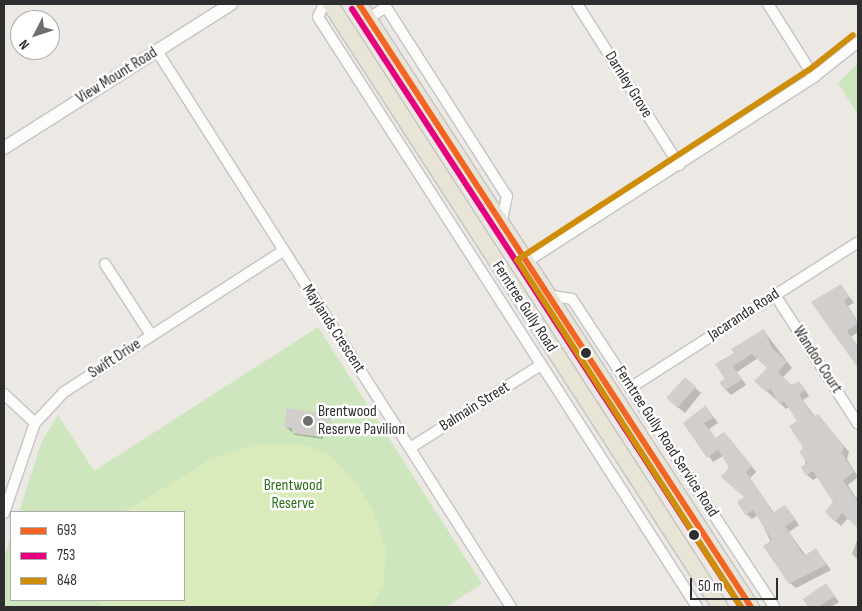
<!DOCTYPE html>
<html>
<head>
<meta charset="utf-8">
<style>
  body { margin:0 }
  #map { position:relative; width:862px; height:611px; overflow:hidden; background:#ece8e4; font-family:"Sofia Sans Condensed",sans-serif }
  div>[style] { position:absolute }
  .green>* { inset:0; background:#cee6be }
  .pitch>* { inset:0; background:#d9eabb }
  .shadow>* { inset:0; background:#0003 }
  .building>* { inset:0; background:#d1cecb; transform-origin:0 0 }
  .roads { filter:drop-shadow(1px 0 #c5c4c5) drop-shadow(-1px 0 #c5c4c5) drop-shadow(0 1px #c5c4c5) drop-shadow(0 -1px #c5c4c5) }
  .minor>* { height:10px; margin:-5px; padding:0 5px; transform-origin:5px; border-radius:5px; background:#fcfcfb }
  .tertiary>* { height:12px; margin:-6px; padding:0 6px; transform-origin:6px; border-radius:6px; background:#fcfcfb }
  .primary>* { height:15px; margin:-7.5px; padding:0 7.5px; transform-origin:7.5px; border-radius:7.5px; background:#e8e4d6 }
  .bus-1>* { height:6px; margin:-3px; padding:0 3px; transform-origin:3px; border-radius:3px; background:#f26522 }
  .bus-2>* { height:6px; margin:-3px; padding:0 3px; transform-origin:3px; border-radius:3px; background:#e5007d }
  .bus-3>* { height:6px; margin:-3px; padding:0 3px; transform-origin:3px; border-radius:3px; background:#cf8e09 }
  .dots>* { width:14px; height:14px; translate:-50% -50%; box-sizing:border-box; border:2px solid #fff; border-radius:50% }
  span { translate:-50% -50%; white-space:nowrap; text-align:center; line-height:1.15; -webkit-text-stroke:5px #fff; paint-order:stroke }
  .street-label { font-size:16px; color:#2e2e2e }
  .poi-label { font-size:16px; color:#2e2e2e }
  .left { translate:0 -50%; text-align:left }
  .park-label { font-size:16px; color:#2c6e1b }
  .frame { position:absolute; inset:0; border:5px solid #2e2e2e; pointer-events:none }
  .legend { position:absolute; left:10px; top:511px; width:175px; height:90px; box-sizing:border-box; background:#fff; border:1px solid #ababab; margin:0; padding:6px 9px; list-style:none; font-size:15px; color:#2e2e2e }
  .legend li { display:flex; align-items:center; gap:10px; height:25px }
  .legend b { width:25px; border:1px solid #ababab }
  .north { position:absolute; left:10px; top:10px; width:50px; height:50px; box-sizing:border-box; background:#fff; border:1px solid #ababab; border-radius:50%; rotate:229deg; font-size:14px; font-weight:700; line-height:20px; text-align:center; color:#2e2e2e }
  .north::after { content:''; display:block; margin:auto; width:18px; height:22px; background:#706f6e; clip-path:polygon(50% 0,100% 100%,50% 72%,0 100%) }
  .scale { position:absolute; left:690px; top:578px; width:88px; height:22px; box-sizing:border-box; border:2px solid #2e2e2e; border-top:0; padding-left:6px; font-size:15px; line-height:18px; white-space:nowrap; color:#2e2e2e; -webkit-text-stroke:4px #fff; paint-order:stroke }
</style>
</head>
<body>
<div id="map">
  <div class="green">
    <div style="clip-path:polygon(858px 63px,858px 115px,838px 83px)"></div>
    <div style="clip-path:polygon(318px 327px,482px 584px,446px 607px,4px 607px,4px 559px,11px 536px,11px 600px,184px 600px,184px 512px,19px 512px,42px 441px,58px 415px,94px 471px)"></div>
  </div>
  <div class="pitch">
    <div style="clip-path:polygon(256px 444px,305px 445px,327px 453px,358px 485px,372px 508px,386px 548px,384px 584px,371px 607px,100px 607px,99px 600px,184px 600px,184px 512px,124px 512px,211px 459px)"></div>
  </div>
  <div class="shadow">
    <div style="clip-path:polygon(841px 285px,854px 303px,848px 306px,858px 322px,858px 332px,851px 337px,858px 347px,858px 367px,813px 303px)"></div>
    <div style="clip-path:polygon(764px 331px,792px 368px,782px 378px,792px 387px,799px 382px,804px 388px,809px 396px,803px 400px,815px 417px,823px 421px,849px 452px,847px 459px,858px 477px,848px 485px,856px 498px,858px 495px,856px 524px,848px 518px,841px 526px,832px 518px,835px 502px,818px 477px,813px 480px,807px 475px,799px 421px,789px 407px,786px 409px,756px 381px,768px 368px,758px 358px,737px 372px,746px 385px,731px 395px,726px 390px,735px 353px)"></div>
    <div style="clip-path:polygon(685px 379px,701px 393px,685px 413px,675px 405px)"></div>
    <div style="clip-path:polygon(706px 407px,718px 423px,709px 429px,716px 439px,730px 439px,756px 472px,750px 478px,774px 513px,785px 506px,790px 512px,799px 525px,789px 532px,806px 556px,816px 550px,831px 570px,796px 588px,790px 583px,758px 515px,752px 519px,746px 514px,745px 498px,723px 456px,713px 462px,685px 423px)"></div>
    <div style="clip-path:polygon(331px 416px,331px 435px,323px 434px,323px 439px,295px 435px,286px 427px)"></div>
    <div style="clip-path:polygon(858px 538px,858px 560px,852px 554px)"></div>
    <div style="clip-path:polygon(826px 585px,839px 602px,831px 607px,809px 607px,804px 599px)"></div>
  </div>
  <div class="building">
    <div style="clip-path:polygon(841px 284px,849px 297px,844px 301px,858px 323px,847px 331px,858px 349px,858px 368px,811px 302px)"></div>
    <div style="clip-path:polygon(764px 329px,772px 348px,787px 362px,778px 372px,792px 385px,799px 381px,805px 390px,799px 394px,813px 417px,818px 414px,844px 446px,842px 453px,854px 472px,843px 480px,858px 503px,858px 528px,842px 513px,835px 522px,825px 512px,833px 502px,813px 471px,806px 476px,801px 467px,807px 463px,799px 451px,804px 449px,789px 426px,797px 421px,784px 401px,779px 404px,770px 388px,766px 392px,754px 381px,767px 368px,752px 354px,733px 366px,742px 380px,725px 390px,719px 382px,725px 379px,715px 364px,734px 353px,731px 349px)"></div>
    <div style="left:685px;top:377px;width:15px;height:28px;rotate:42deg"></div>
    <div style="clip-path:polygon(706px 405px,713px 418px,704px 423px,715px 438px,724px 432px,752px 466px,746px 472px,773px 513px,785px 505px,795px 520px,785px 526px,804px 556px,816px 548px,826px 565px,789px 584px,763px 546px,772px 540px,753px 510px,745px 515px,737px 502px,744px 497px,721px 477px,729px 467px,718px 450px,707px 458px,683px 423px)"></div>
    <div style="clip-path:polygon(287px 408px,332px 415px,329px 433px,321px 432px,321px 437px,292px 433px,292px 428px,284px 427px)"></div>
    <div style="clip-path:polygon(826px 583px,835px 596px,818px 607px,808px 607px,803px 599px)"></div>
  </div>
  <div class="roads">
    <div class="minor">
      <div style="left:324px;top:4px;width:14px;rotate:115deg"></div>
      <div style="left:318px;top:17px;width:701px;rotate:57.28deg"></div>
      <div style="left:384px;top:4px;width:228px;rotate:57.4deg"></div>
      <div style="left:507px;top:196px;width:29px;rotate:102deg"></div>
      <div style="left:577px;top:4px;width:191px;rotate:57.6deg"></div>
      <div style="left:768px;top:4px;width:86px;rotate:57.8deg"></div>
      <div style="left:369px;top:18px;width:20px;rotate:-33deg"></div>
      <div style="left:157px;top:51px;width:659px;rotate:57.52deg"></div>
      <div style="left:526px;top:262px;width:342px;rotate:-32.7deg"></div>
      <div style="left:814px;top:77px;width:56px;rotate:-38.5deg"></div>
      <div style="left:105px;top:264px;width:85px;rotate:57.1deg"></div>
      <div style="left:547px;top:295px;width:25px;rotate:9deg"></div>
      <div style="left:572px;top:299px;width:368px;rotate:56.7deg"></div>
      <div style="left:775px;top:295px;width:153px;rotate:57.2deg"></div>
      <div style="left:630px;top:388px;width:271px;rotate:-32.6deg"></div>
      <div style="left:4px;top:394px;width:42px;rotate:43.1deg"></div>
      <div style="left:410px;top:448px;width:153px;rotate:-32.4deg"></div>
      <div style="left:4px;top:513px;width:95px;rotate:-71deg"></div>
      <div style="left:35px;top:423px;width:42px;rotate:-46.9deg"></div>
      <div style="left:64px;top:392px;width:260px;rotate:-32.8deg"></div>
    </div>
    <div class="tertiary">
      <div style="left:4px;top:148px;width:269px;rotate:-32.4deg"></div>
    </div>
    <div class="primary">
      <div style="left:330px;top:4px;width:718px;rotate:57.11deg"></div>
      <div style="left:359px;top:4px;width:719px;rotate:56.97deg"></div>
    </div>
  </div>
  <div class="bus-1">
    <div style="left:359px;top:4px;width:719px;rotate:56.97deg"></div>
  </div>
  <div class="bus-2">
    <div style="left:352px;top:9px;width:713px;rotate:56.96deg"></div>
  </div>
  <div class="bus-3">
    <div style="left:741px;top:607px;width:413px;rotate:-122.8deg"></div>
    <div style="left:517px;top:260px;width:348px;rotate:-33.1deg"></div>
    <div style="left:809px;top:70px;width:56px;rotate:-38.5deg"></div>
  </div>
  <div class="dots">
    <div style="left:586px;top:353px;background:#2e2e2e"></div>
    <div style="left:308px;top:421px;background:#706f6e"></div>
    <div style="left:694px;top:535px;background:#2e2e2e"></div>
  </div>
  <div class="street-label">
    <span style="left:117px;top:76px;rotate:-32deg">View Mount Road</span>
    <span style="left:628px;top:85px;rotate:58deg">Darnley Grove</span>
    <span style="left:524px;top:307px;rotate:57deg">Ferntree Gully Road</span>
    <span style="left:744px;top:315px;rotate:-33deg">Jacaranda Road</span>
    <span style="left:333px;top:329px;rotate:57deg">Maylands Crescent</span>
    <span style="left:115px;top:359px;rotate:-33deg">Swift Drive</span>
    <span style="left:817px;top:360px;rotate:57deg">Wandoo Court</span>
    <span style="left:475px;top:407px;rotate:-32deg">Balmain Street</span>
    <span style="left:666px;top:442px;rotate:57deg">Ferntree Gully Road Service Road</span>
  </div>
  <div class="poi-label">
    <span class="left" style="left:318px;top:421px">Brentwood<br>Reserve Pavilion</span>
  </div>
  <div class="park-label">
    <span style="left:293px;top:495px">Brentwood<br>Reserve</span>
  </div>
  <div class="frame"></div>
  <ul class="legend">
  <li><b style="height:6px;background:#f26522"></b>693</li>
  <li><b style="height:6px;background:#e5007d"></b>753</li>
  <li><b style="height:6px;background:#cf8e09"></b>848</li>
  </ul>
  <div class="north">N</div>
  <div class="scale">50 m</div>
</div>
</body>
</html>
